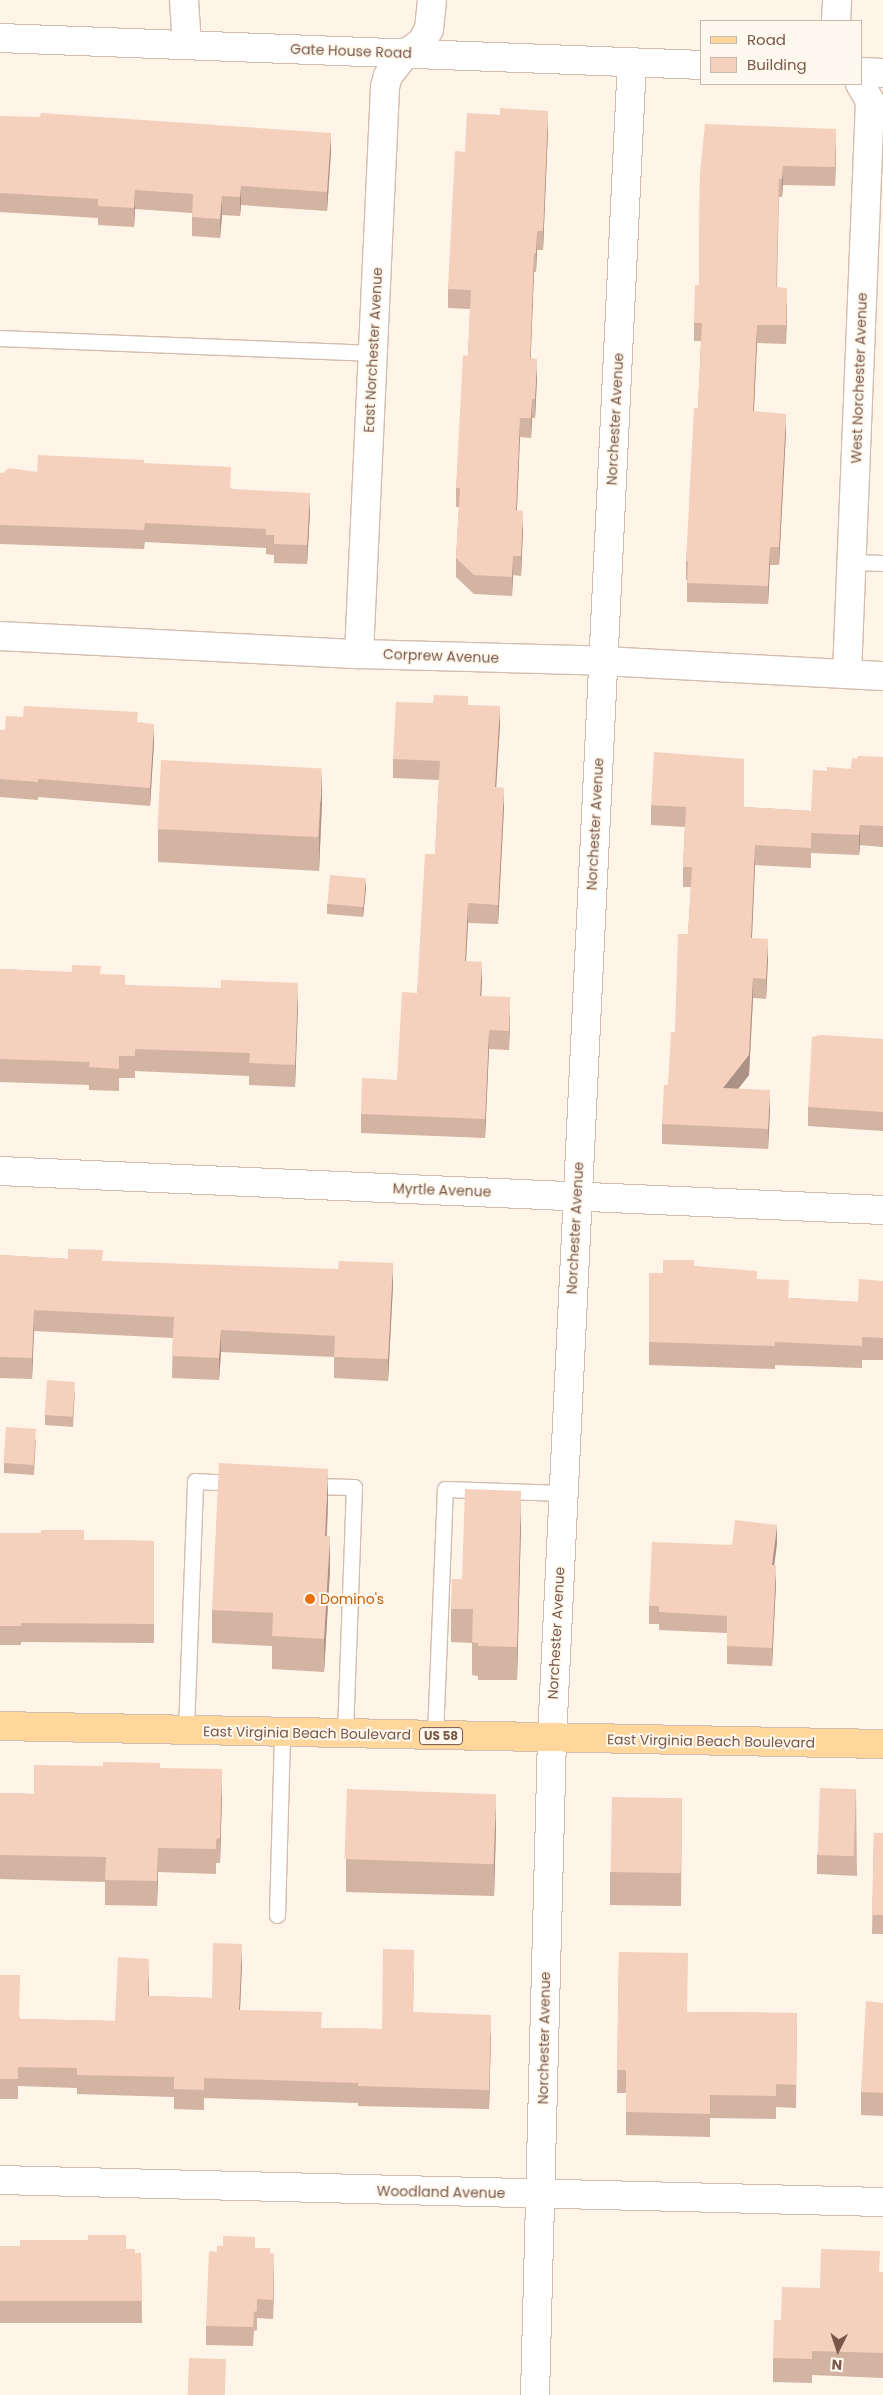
<!DOCTYPE html>
<html>
<head>
<meta charset="utf-8">
<style>
  body { margin:0 }
  #map { position:relative; width:883px; height:2395px; overflow:hidden; background:#fef4e7; font-family:Poppins,sans-serif }
  div>[style] { position:absolute }
  .roads { filter:drop-shadow(1px 0 #d3bdae) drop-shadow(-1px 0 #d3bdae) drop-shadow(0 1px #d3bdae) drop-shadow(0 -1px #d3bdae) }
  .lane>* { height:15px; margin:-7.5px; padding:0 7.5px; transform-origin:7.5px; border-radius:7.5px; background:#fff }
  .street>* { height:28px; margin:-14px; padding:0 14px; transform-origin:14px; border-radius:14px; background:#fff }
  .primary>* { height:28px; margin:-14px; padding:0 14px; transform-origin:14px; border-radius:14px; background:#ffd69c }
  .wall>* { inset:0; background:#d3b3a2 }
  .shaded-wall>* { inset:0; background:#ac9284 }
  .building>* { inset:0; background:#f5d0bc; transform-origin:0 0 }
  .dots>* { width:14px; height:14px; translate:-50% -50%; box-sizing:border-box; border:2px solid #fff8ee; border-radius:50% }
  span { translate:-50% -50%; white-space:nowrap; text-align:center; line-height:1.15; -webkit-text-stroke:4px #fff8ee; paint-order:stroke }
  .shield-label span { padding:1px 4px; background:#fff8ee; border:1px solid; border-radius:4px; -webkit-text-stroke-width:0 }
  .shield-label { font-size:12px; color:#795849; font-weight:700 }
  .street-label { font-size:14px; color:#795849 }
  .food-label { font-size:14px; color:#c56008 }
  .left { translate:0 -50%; text-align:left }
  .legend { position:absolute; left:700px; top:20px; width:162px; height:65px; box-sizing:border-box; background:#fff8ee; border:1px solid #c9b8ac; margin:0; padding:6px 9px; list-style:none; font-size:15px; color:#795849 }
  .legend li { display:flex; align-items:center; gap:10px; height:25px }
  .legend b { width:25px; border:1px solid #c9b8ac }
  .north { position:absolute; left:813px; top:2325px; width:50px; height:50px; -webkit-text-stroke:4px #fff8ee; paint-order:stroke; rotate:184deg; font-size:14px; font-weight:700; line-height:20px; text-align:center; color:#795849 }
  .north::after { content:''; display:block; margin:auto; width:18px; height:22px; background:#795849; clip-path:polygon(50% 0,100% 100%,50% 72%,0 100%) }
</style>
</head>
<body>
<div id="map">
  <div class="roads">
    <div class="lane">
      <div style="left:0;top:338px;width:373px;rotate:2.3deg"></div>
      <div style="left:852px;top:562px;width:31px;rotate:2deg"></div>
      <div style="left:309px;top:1486px;width:45px;rotate:1.3deg"></div>
      <div style="left:354px;top:1487px;width:246px;rotate:92.1deg"></div>
      <div style="left:186px;top:1730px;width:249px;rotate:-87.9deg"></div>
      <div style="left:195px;top:1481px;width:43px;rotate:2.7deg"></div>
      <div style="left:435px;top:1736px;width:247px;rotate:-87.7deg"></div>
      <div style="left:445px;top:1489px;width:118px;rotate:1.9deg"></div>
      <div style="left:277px;top:1915px;width:183px;rotate:-88.4deg"></div>
    </div>
    <div class="street">
      <div style="left:184px;top:0;width:45px;rotate:86.2deg"></div>
      <div style="left:836px;top:21px;width:21px;rotate:-87deg"></div>
      <div style="left:0;top:38px;width:703px;rotate:2.2deg"></div>
      <div style="left:862px;top:72px;width:21px;rotate:3deg"></div>
      <div style="left:0;top:636px;width:359px;rotate:2.9deg"></div>
      <div style="left:359px;top:654px;width:245px;rotate:1.6deg"></div>
      <div style="left:604px;top:661px;width:279px;rotate:3.1deg"></div>
      <div style="left:359px;top:654px;width:568px;rotate:-87.37deg"></div>
      <div style="left:385px;top:87px;width:11px;rotate:-75deg"></div>
      <div style="left:388px;top:76px;width:29px;rotate:-52deg"></div>
      <div style="left:406px;top:53px;width:18px;rotate:-34deg"></div>
      <div style="left:421px;top:43px;width:16px;rotate:-60deg"></div>
      <div style="left:429px;top:29px;width:29px;rotate:-84deg"></div>
      <div style="left:847px;top:674px;width:573px;rotate:-87.7deg"></div>
      <div style="left:870px;top:101px;width:20px;rotate:-120deg"></div>
      <div style="left:0;top:1171px;width:884px;rotate:2.53deg"></div>
      <div style="left:0;top:2180px;width:883px;rotate:1.43deg"></div>
      <div style="left:535px;top:2395px;width:657px;rotate:-88.52deg"></div>
      <div style="left:552px;top:1738px;width:1678px;rotate:-87.27deg"></div>
    </div>
    <div class="primary">
      <div style="left:0;top:1726px;width:883px;rotate:1.17deg"></div>
    </div>
  </div>
  <div class="wall">
    <div style="clip-path:polygon(0 116px,331px 152px,327px 211px,241px 205px,240px 216px,222px 215px,220px 238px,192px 236px,192px 213px,135px 209px,134px 227px,98px 225px,98px 218px,0 212px)"></div>
    <div style="clip-path:polygon(548px 130px,543px 250px,537px 250px,536px 272px,534px 272px,530px 359px,537px 378px,535px 418px,532px 418px,531px 438px,520px 437px,517px 510px,523px 530px,521px 576px,513px 575px,512px 596px,474px 594px,456px 577px,456px 558px,459px 507px,456px 507px,456px 488px,468px 356px,470px 309px,448px 308px,448px 289px,465px 152px)"></div>
    <div style="clip-path:polygon(836px 147px,835px 186px,783px 185px,782px 197px,779px 197px,777px 287px,787px 306px,786px 344px,757px 343px,754px 411px,786px 432px,779px 565px,770px 565px,768px 604px,687px 602px,687px 580px,686px 580px,686px 562px,698px 408px,701px 341px,694px 341px,694px 323px,699px 285px,700px 174px)"></div>
    <div style="clip-path:polygon(144px 463px,310px 512px,307px 564px,274px 563px,274px 555px,266px 554px,266px 548px,145px 542px,144px 549px,0 544px,0 473px,37px 472px)"></div>
    <div style="clip-path:polygon(468px 705px,500px 725px,496px 787px,504px 807px,498px 924px,468px 923px,466px 961px,482px 981px,481px 996px,510px 1016px,509px 1050px,489px 1049px,485px 1138px,361px 1133px,361px 1114px,397px 1080px,417px 993px,435px 854px,439px 780px,393px 778px,393px 759px)"></div>
    <div style="clip-path:polygon(138px 722px,154px 742px,150px 806px,38px 797px,38px 800px,0 797px,0 730px)"></div>
    <div style="clip-path:polygon(883px 757px,883px 847px,860px 845px,859px 855px,811px 853px,811px 868px,755px 865px,752px 938px,768px 959px,766px 999px,753px 998px,749px 1075px,738px 1089px,770px 1110px,768px 1149px,662px 1144px,662px 1124px,668px 1085px,688px 934px,691px 887px,683px 887px,683px 867px,685px 827px,651px 825px,651px 805px,744px 807px,811px 811px,827px 771px,851px 769px,857px 759px)"></div>
    <div style="clip-path:polygon(322px 801px,319px 871px,158px 862px,158px 829px)"></div>
    <div style="clip-path:polygon(366px 888px,363px 917px,327px 914px,327px 904px)"></div>
    <div style="clip-path:polygon(0 969px,101px 974px,125px 985px,298px 1005px,295px 1087px,249px 1085px,249px 1076px,135px 1071px,135px 1078px,119px 1078px,119px 1091px,89px 1090px,89px 1085px,0 1082px)"></div>
    <div style="clip-path:polygon(883px 1039px,883px 1131px,808px 1126px,808px 1107px)"></div>
    <div style="clip-path:polygon(0 1255px,103px 1261px,393px 1285px,388px 1381px,334px 1378px,334px 1357px,221px 1352px,219px 1380px,172px 1378px,173px 1338px,34px 1331px,32px 1379px,0 1378px)"></div>
    <div style="clip-path:polygon(694px 1266px,757px 1279px,789px 1298px,858px 1302px,883px 1281px,883px 1360px,862px 1360px,862px 1368px,775px 1365px,775px 1369px,649px 1365px,649px 1342px,663px 1273px)"></div>
    <div style="clip-path:polygon(75px 1392px,73px 1427px,45px 1425px,45px 1415px)"></div>
    <div style="clip-path:polygon(36px 1439px,34px 1475px,4px 1473px,4px 1463px)"></div>
    <div style="clip-path:polygon(328px 1502px,327px 1536px,330px 1570px,324px 1672px,272px 1669px,272px 1646px,212px 1643px,212px 1610px)"></div>
    <div style="clip-path:polygon(521px 1524px,517px 1680px,478px 1680px,478px 1676px,472px 1675px,472px 1643px,451px 1642px,451px 1609px,462px 1579px)"></div>
    <div style="clip-path:polygon(0 1533px,84px 1540px,154px 1541px,154px 1643px,21px 1642px,21px 1645px,0 1645px)"></div>
    <div style="clip-path:polygon(777px 1543px,774px 1565px,776px 1583px,772px 1666px,727px 1664px,727px 1633px,659px 1630px,659px 1624px,649px 1624px,649px 1606px,732px 1545px)"></div>
    <div style="clip-path:polygon(160px 1768px,222px 1794px,220px 1863px,216px 1863px,216px 1874px,158px 1872px,157px 1906px,105px 1905px,105px 1882px,0 1879px,0 1793px,34px 1794px)"></div>
    <div style="clip-path:polygon(856px 1789px,857px 1876px,817px 1874px,817px 1855px)"></div>
    <div style="clip-path:polygon(682px 1798px,681px 1906px,610px 1905px,610px 1872px)"></div>
    <div style="clip-path:polygon(496px 1827px,494px 1896px,346px 1892px,346px 1859px)"></div>
    <div style="clip-path:polygon(874px 1833px,883px 1833px,883px 1934px,872px 1934px)"></div>
    <div style="clip-path:polygon(619px 1952px,687px 2012px,797px 2013px,796px 2108px,776px 2107px,776px 2119px,710px 2118px,710px 2137px,626px 2135px,626px 2093px,617px 2093px)"></div>
    <div style="clip-path:polygon(242px 1964px,240px 2010px,322px 2028px,382px 2029px,414px 1970px,413px 2012px,491px 2034px,489px 2109px,358px 2106px,358px 2103px,204px 2098px,204px 2110px,174px 2109px,174px 2097px,77px 2094px,77px 2088px,18px 2086px,18px 2099px,0 2099px,0 1975px,20px 2019px,115px 2021px,149px 1978px,149px 1996px,212px 1998px)"></div>
    <div style="clip-path:polygon(883px 2003px,883px 2116px,861px 2115px,861px 2092px)"></div>
    <div style="clip-path:polygon(0 2246px,126px 2249px,135px 2254px,141px 2253px,142px 2323px,0 2323px)"></div>
    <div style="clip-path:polygon(255px 2248px,270px 2253px,274px 2273px,273px 2319px,257px 2318px,257px 2330px,254px 2331px,253px 2346px,206px 2345px,206px 2326px,217px 2252px)"></div>
    <div style="clip-path:polygon(880px 2272px,883px 2272px,883px 2378px,812px 2375px,812px 2383px,773px 2382px,773px 2358px,781px 2320px,820px 2288px)"></div>
  </div>
  <div class="shaded-wall">
    <div style="clip-path:polygon(548px 111px,548px 130px,543px 250px,543px 231px)"></div>
    <div style="clip-path:polygon(836px 129px,836px 147px,835px 186px,835px 167px)"></div>
    <div style="clip-path:polygon(331px 133px,331px 152px,327px 211px,327px 192px)"></div>
    <div style="clip-path:polygon(783px 166px,783px 185px,782px 197px,782px 179px)"></div>
    <div style="clip-path:polygon(241px 186px,241px 205px,240px 216px,240px 197px)"></div>
    <div style="clip-path:polygon(135px 190px,135px 209px,134px 227px,134px 208px)"></div>
    <div style="clip-path:polygon(222px 196px,222px 215px,220px 238px,220px 219px)"></div>
    <div style="clip-path:polygon(537px 231px,537px 250px,536px 272px,536px 253px)"></div>
    <div style="clip-path:polygon(534px 253px,534px 272px,530px 378px,530px 358px)"></div>
    <div style="clip-path:polygon(787px 288px,787px 306px,786px 344px,786px 325px)"></div>
    <div style="clip-path:polygon(757px 325px,757px 343px,753px 430px,753px 411px)"></div>
    <div style="clip-path:polygon(537px 359px,537px 378px,535px 418px,535px 399px)"></div>
    <div style="clip-path:polygon(532px 399px,532px 418px,531px 438px,531px 418px)"></div>
    <div style="clip-path:polygon(786px 414px,786px 432px,779px 565px,779px 547px)"></div>
    <div style="clip-path:polygon(520px 418px,520px 437px,516px 529px,516px 510px)"></div>
    <div style="clip-path:polygon(310px 493px,310px 512px,307px 564px,307px 545px)"></div>
    <div style="clip-path:polygon(523px 511px,523px 530px,521px 576px,521px 556px)"></div>
    <div style="clip-path:polygon(770px 547px,770px 565px,768px 604px,768px 586px)"></div>
    <div style="clip-path:polygon(513px 556px,513px 575px,512px 596px,512px 577px)"></div>
    <div style="clip-path:polygon(500px 706px,500px 725px,495px 806px,495px 787px)"></div>
    <div style="clip-path:polygon(154px 724px,154px 742px,150px 806px,150px 788px)"></div>
    <div style="clip-path:polygon(322px 768px,322px 801px,319px 871px,319px 837px)"></div>
    <div style="clip-path:polygon(504px 788px,504px 807px,498px 924px,498px 905px)"></div>
    <div style="clip-path:polygon(860px 825px,860px 845px,859px 855px,859px 835px)"></div>
    <div style="clip-path:polygon(755px 845px,755px 865px,751px 958px,751px 938px)"></div>
    <div style="clip-path:polygon(366px 878px,366px 888px,363px 917px,363px 907px)"></div>
    <div style="clip-path:polygon(468px 903px,468px 923px,465px 980px,465px 961px)"></div>
    <div style="clip-path:polygon(768px 939px,768px 959px,766px 999px,766px 979px)"></div>
    <div style="clip-path:polygon(482px 962px,482px 981px,480px 1015px,480px 996px)"></div>
    <div style="clip-path:polygon(753px 978px,753px 998px,749px 1075px,723px 1108px,723px 1088px)"></div>
    <div style="clip-path:polygon(298px 983px,298px 1005px,295px 1087px,295px 1065px)"></div>
    <div style="clip-path:polygon(510px 997px,510px 1016px,509px 1050px,509px 1031px)"></div>
    <div style="clip-path:polygon(489px 1030px,489px 1049px,485px 1138px,485px 1119px)"></div>
    <div style="clip-path:polygon(770px 1090px,770px 1110px,768px 1149px,768px 1129px)"></div>
    <div style="clip-path:polygon(393px 1263px,393px 1285px,388px 1381px,388px 1359px)"></div>
    <div style="clip-path:polygon(34px 1310px,34px 1331px,32px 1379px,32px 1358px)"></div>
    <div style="clip-path:polygon(221px 1330px,221px 1352px,219px 1380px,219px 1358px)"></div>
    <div style="clip-path:polygon(328px 1469px,328px 1502px,325px 1569px,325px 1536px)"></div>
    <div style="clip-path:polygon(521px 1491px,521px 1524px,517px 1680px,517px 1647px)"></div>
    <div style="clip-path:polygon(777px 1525px,777px 1543px,772px 1583px,772px 1565px)"></div>
    <div style="clip-path:polygon(330px 1536px,330px 1570px,324px 1672px,324px 1639px)"></div>
    <div style="clip-path:polygon(776px 1565px,776px 1583px,772px 1666px,772px 1648px)"></div>
    <div style="clip-path:polygon(222px 1769px,222px 1794px,220px 1863px,220px 1838px)"></div>
    <div style="clip-path:polygon(496px 1793px,496px 1827px,494px 1896px,494px 1863px)"></div>
    <div style="clip-path:polygon(158px 1848px,158px 1872px,157px 1906px,157px 1881px)"></div>
    <div style="clip-path:polygon(242px 1944px,242px 1964px,239px 2030px,239px 2010px)"></div>
    <div style="clip-path:polygon(149px 1959px,149px 1978px,148px 2016px,148px 1996px)"></div>
    <div style="clip-path:polygon(491px 2015px,491px 2034px,489px 2109px,489px 2090px)"></div>
    <div style="clip-path:polygon(274px 2254px,274px 2273px,273px 2319px,273px 2300px)"></div>
  </div>
  <div class="building">
    <div style="clip-path:polygon(500px 108px,548px 111px,543px 231px,537px 231px,536px 253px,534px 253px,530px 358px,537px 359px,535px 399px,532px 399px,531px 418px,520px 418px,516px 510px,523px 511px,521px 556px,513px 556px,512px 577px,474px 575px,456px 558px,460px 488px,456px 488px,463px 355px,468px 356px,471px 290px,448px 289px,455px 151px,465px 152px,467px 113px,500px 115px)"></div>
    <div style="clip-path:polygon(41px 113px,331px 133px,327px 192px,241px 186px,240px 197px,222px 196px,220px 219px,192px 217px,193px 194px,135px 190px,134px 208px,98px 206px,98px 199px,0 193px,0 116px,40px 117px)"></div>
    <div style="clip-path:polygon(705px 124px,836px 129px,835px 167px,783px 166px,782px 179px,779px 179px,776px 287px,787px 288px,786px 325px,757px 325px,753px 411px,786px 414px,779px 547px,770px 547px,768px 586px,687px 583px,688px 561px,686px 562px,694px 408px,698px 408px,702px 323px,694px 323px,695px 285px,699px 285px,700px 174px)"></div>
    <div style="clip-path:polygon(38px 455px,144px 460px,144px 463px,231px 467px,230px 489px,310px 493px,307px 545px,274px 544px,274px 535px,266px 535px,266px 529px,145px 523px,144px 530px,0 525px,0 473px,3px 473px,9px 468px,37px 472px)"></div>
    <div style="clip-path:polygon(434px 695px,468px 696px,468px 705px,500px 706px,495px 787px,504px 788px,498px 905px,468px 903px,465px 961px,482px 962px,480px 996px,510px 997px,509px 1031px,489px 1030px,485px 1119px,361px 1114px,362px 1078px,397px 1080px,402px 992px,417px 993px,425px 854px,435px 854px,440px 761px,393px 759px,396px 702px,433px 703px)"></div>
    <div style="clip-path:polygon(24px 706px,138px 712px,137px 722px,154px 724px,150px 788px,38px 779px,38px 782px,0 779px,0 730px,5px 730px,6px 716px,23px 717px)"></div>
    <div style="clip-path:polygon(654px 752px,744px 759px,744px 807px,811px 811px,813px 770px,827px 771px,827px 767px,851px 769px,852px 758px,857px 759px,858px 756px,883px 757px,883px 826px,860px 825px,859px 835px,811px 833px,811px 848px,755px 845px,751px 938px,768px 939px,766px 979px,753px 978px,749px 1055px,723px 1088px,770px 1090px,768px 1129px,662px 1124px,664px 1085px,668px 1085px,671px 1032px,675px 1032px,678px 934px,688px 934px,692px 867px,683px 867px,686px 807px,651px 805px)"></div>
    <div style="left:161px;top:760px;width:161px;height:69px;rotate:3deg"></div>
    <div style="left:330px;top:875px;width:36px;height:29px;rotate:5deg"></div>
    <div style="clip-path:polygon(72px 965px,101px 966px,100px 974px,125px 975px,125px 985px,221px 988px,221px 980px,298px 983px,295px 1065px,249px 1063px,250px 1053px,135px 1049px,135px 1056px,119px 1056px,119px 1069px,89px 1067px,90px 1062px,0 1059px,0 969px,72px 972px)"></div>
    <div style="clip-path:polygon(822px 1035px,883px 1039px,883px 1112px,808px 1107px,812px 1037px)"></div>
    <div style="clip-path:polygon(68px 1249px,103px 1250px,102px 1261px,338px 1269px,339px 1261px,393px 1263px,388px 1359px,334px 1357px,335px 1336px,221px 1330px,219px 1358px,172px 1356px,174px 1317px,34px 1310px,32px 1358px,0 1357px,0 1255px,68px 1259px)"></div>
    <div style="clip-path:polygon(663px 1260px,694px 1260px,694px 1266px,757px 1271px,757px 1279px,789px 1280px,788px 1298px,858px 1302px,859px 1279px,883px 1281px,883px 1338px,862px 1337px,862px 1346px,775px 1342px,775px 1346px,649px 1342px,649px 1273px,663px 1273px)"></div>
    <div style="left:47px;top:1380px;width:28px;height:35px;rotate:4deg"></div>
    <div style="left:6px;top:1427px;width:30px;height:36px;rotate:4deg"></div>
    <div style="clip-path:polygon(219px 1463px,328px 1469px,325px 1536px,330px 1536px,324px 1639px,272px 1636px,273px 1613px,212px 1610px)"></div>
    <div style="clip-path:polygon(465px 1489px,521px 1491px,517px 1647px,478px 1646px,478px 1643px,472px 1642px,473px 1609px,451px 1609px,452px 1579px,462px 1579px)"></div>
    <div style="clip-path:polygon(735px 1520px,777px 1525px,772px 1565px,776px 1565px,772px 1648px,727px 1646px,727px 1616px,659px 1612px,659px 1606px,649px 1606px,652px 1542px,732px 1545px)"></div>
    <div style="clip-path:polygon(41px 1530px,84px 1530px,84px 1540px,154px 1541px,154px 1624px,21px 1623px,21px 1626px,0 1626px,0 1533px,41px 1533px)"></div>
    <div style="clip-path:polygon(103px 1762px,160px 1763px,160px 1768px,222px 1769px,220px 1838px,216px 1839px,216px 1849px,158px 1848px,157px 1881px,105px 1880px,106px 1857px,0 1855px,0 1793px,34px 1794px,34px 1765px,100px 1766px,103px 1766px)"></div>
    <div style="left:820px;top:1788px;width:36px;height:67px;rotate:2deg"></div>
    <div style="left:347px;top:1789px;width:149px;height:70px;rotate:2deg"></div>
    <div style="left:612px;top:1797px;width:70px;height:75px;rotate:1deg"></div>
    <div style="clip-path:polygon(874px 1833px,883px 1833px,883px 1915px,872px 1915px)"></div>
    <div style="clip-path:polygon(213px 1943px,242px 1944px,239px 2010px,322px 2012px,321px 2028px,382px 2029px,383px 1949px,414px 1950px,413px 2012px,491px 2015px,489px 2090px,358px 2086px,358px 2083px,204px 2078px,204px 2090px,174px 2089px,174px 2077px,77px 2075px,77px 2068px,18px 2067px,18px 2079px,0 2079px,0 1975px,20px 1975px,19px 2019px,115px 2021px,118px 1957px,149px 1959px,148px 1996px,212px 1998px)"></div>
    <div style="clip-path:polygon(619px 1952px,688px 1953px,687px 2012px,797px 2013px,796px 2085px,776px 2084px,776px 2096px,710px 2095px,710px 2114px,626px 2112px,626px 2070px,617px 2070px)"></div>
    <div style="clip-path:polygon(866px 2001px,883px 2003px,883px 2093px,861px 2092px)"></div>
    <div style="clip-path:polygon(88px 2235px,126px 2235px,126px 2249px,135px 2249px,135px 2254px,141px 2253px,142px 2301px,0 2301px,0 2246px,20px 2246px,20px 2240px,88px 2240px)"></div>
    <div style="clip-path:polygon(223px 2236px,255px 2237px,255px 2248px,270px 2248px,270px 2253px,274px 2254px,273px 2300px,257px 2299px,257px 2311px,254px 2312px,253px 2327px,206px 2326px,209px 2251px,217px 2252px,217px 2246px,223px 2246px)"></div>
    <div style="clip-path:polygon(821px 2249px,880px 2251px,879px 2272px,883px 2272px,883px 2353px,812px 2351px,812px 2359px,773px 2358px,774px 2320px,781px 2320px,782px 2287px,820px 2288px)"></div>
    <div style="left:189px;top:2358px;width:37px;height:37px;rotate:2deg"></div>
  </div>
  <div class="dots">
    <div style="left:310px;top:1599px;background:#e8710a"></div>
  </div>
  <div class="shield-label">
    <span style="left:441px;top:1736px">US 58</span>
  </div>
  <div class="street-label">
    <span style="left:351px;top:51px;rotate:2deg">Gate House Road</span>
    <span style="left:373px;top:350px;rotate:-87deg">East Norchester Avenue</span>
    <span style="left:859px;top:378px;rotate:-88deg">West Norchester Avenue</span>
    <span style="left:615px;top:419px;rotate:-87deg">Norchester Avenue</span>
    <span style="left:441px;top:656px;rotate:2deg">Corprew Avenue</span>
    <span style="left:595px;top:824px;rotate:-87deg">Norchester Avenue</span>
    <span style="left:442px;top:1190px;rotate:2deg">Myrtle Avenue</span>
    <span style="left:575px;top:1228px;rotate:-87deg">Norchester Avenue</span>
    <span style="left:556px;top:1633px;rotate:-87deg">Norchester Avenue</span>
    <span style="left:307px;top:1733px;rotate:1deg">East Virginia Beach Boulevard</span>
    <span style="left:711px;top:1741px;rotate:1deg">East Virginia Beach Boulevard</span>
    <span style="left:544px;top:2038px;rotate:-89deg">Norchester Avenue</span>
    <span style="left:441px;top:2192px;rotate:1deg">Woodland Avenue</span>
  </div>
  <div class="food-label">
    <span class="left" style="left:320px;top:1599px">Domino's</span>
  </div>
  <ul class="legend">
  <li><b style="height:6px;background:#ffd69c"></b>Road</li>
  <li><b style="height:14px;background:#f5d0bc"></b>Building</li>
  </ul>
  <div class="north">N</div>
</div>
</body>
</html>
